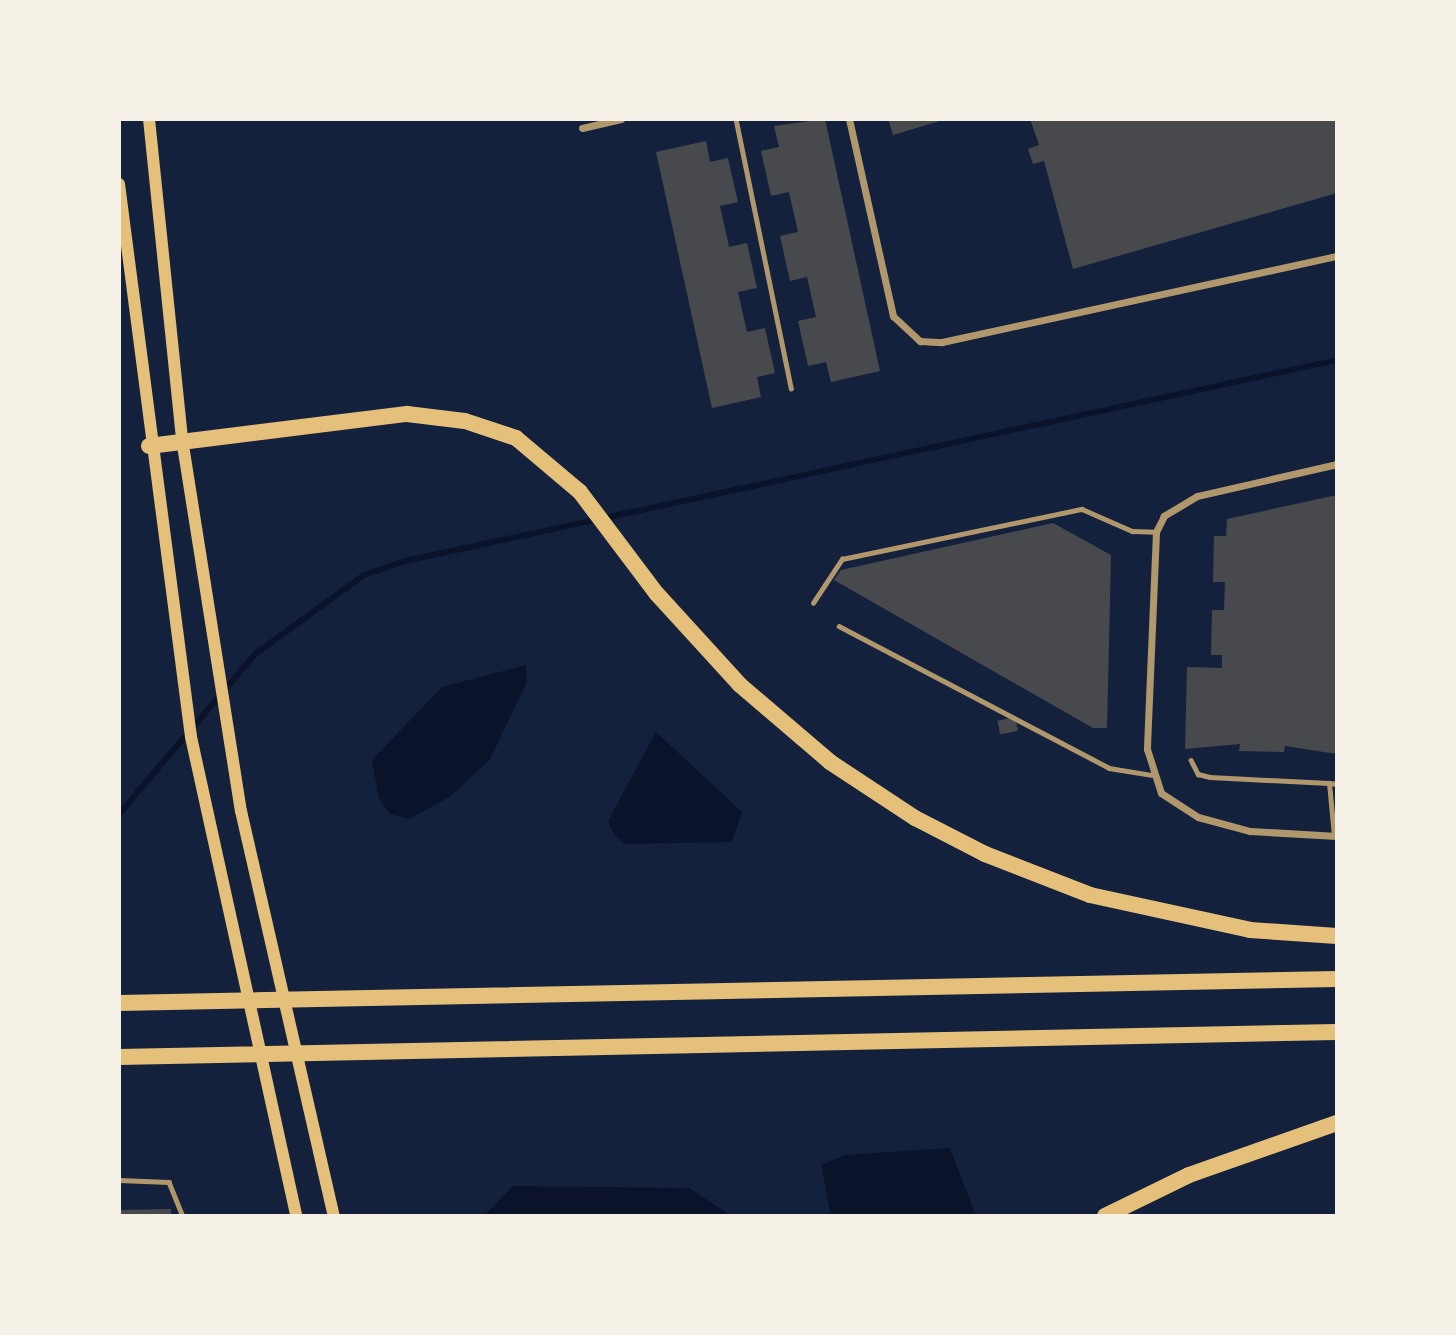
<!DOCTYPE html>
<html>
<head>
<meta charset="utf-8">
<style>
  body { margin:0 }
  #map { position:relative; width:1456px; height:1335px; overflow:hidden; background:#14213d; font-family:Bitter,serif }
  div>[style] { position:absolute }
  .water>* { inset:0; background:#0b132b }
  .stream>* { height:6px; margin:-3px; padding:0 3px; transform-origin:3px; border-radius:3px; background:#0b132b }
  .building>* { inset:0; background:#48494c; transform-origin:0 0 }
  .service>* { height:4.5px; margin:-2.25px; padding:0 2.25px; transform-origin:2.25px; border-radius:2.25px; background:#b1986c }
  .minor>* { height:7px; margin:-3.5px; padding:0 3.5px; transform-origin:3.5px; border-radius:3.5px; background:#b1986c }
  .secondary>* { height:12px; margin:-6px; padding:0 6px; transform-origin:6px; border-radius:6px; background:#e5c07b }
  .motorway>* { height:16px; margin:-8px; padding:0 8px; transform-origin:8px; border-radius:8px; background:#e5c07b }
  span { translate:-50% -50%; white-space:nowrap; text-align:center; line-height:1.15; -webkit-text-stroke:5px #f6f1e7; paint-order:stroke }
  .frame { position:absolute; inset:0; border:121px solid #f6f1e7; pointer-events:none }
</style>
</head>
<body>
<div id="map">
  <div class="water">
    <div style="clip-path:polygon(526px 665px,527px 682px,490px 759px,451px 796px,409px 819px,390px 814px,379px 799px,372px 760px,442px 687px)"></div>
    <div style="clip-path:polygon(656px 732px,742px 812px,732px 842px,624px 844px,613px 833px,608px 821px)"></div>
    <div style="clip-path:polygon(950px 1148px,976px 1216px,831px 1216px,821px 1165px,845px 1155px)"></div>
    <div style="clip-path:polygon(513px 1186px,689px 1188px,732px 1216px,484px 1216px)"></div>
  </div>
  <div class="stream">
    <div style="left:119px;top:814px;width:210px;rotate:-49.6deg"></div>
    <div style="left:255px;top:654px;width:135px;rotate:-35.9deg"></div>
    <div style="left:364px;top:575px;width:43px;rotate:-18.9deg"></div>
    <div style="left:405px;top:561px;width:953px;rotate:-12.17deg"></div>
  </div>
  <div class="building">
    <div style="clip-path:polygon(825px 119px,880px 371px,831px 382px,826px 362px,808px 366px,798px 321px,816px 317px,807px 277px,790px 281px,780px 236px,798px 232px,789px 192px,771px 196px,761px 151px,779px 147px,774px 126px)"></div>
    <div style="clip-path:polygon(888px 119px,943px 119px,943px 120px,893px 135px)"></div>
    <div style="clip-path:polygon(1030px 119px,1337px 119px,1337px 193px,1073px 269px,1044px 161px,1033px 164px,1028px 149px,1039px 145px)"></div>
    <div style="clip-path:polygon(706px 141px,710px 162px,728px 158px,738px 202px,720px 206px,729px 247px,747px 243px,757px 288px,738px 292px,747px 332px,765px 328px,775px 373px,757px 377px,761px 397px,712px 408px,656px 152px)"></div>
    <div style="clip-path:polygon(1337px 495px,1337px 754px,1285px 746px,1284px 752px,1239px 751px,1240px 744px,1185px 749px,1187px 667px,1222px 668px,1222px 655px,1211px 655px,1212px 610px,1224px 610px,1225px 582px,1213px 582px,1214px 536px,1226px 536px,1227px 519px)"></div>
    <div style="clip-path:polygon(1053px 523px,1111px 555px,1107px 728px,1093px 728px,834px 580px,841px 570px)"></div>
    <div style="left:1015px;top:717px;width:14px;height:18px;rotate:78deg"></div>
    <div style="clip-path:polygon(171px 1209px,171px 1216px,119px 1216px,119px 1210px)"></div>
  </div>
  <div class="service">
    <div style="left:736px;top:119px;width:275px;rotate:78.4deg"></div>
    <div style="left:813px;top:603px;width:53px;rotate:-56.6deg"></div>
    <div style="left:842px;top:559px;width:245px;rotate:-11.8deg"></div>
    <div style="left:1082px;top:509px;width:55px;rotate:23.7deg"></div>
    <div style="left:1132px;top:531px;width:23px;rotate:2deg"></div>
    <div style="left:839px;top:626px;width:305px;rotate:27.7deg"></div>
    <div style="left:1109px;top:768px;width:44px;rotate:9.2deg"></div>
    <div style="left:1191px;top:760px;width:16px;rotate:63deg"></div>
    <div style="left:1198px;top:774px;width:12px;rotate:14deg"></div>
    <div style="left:1210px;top:777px;width:119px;rotate:2.9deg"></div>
    <div style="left:1334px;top:836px;width:53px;rotate:-95.4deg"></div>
    <div style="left:1329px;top:783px;width:8px;rotate:7deg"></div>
    <div style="left:119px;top:1180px;width:50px;rotate:2.3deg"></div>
    <div style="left:169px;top:1182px;width:37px;rotate:68deg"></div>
  </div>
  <div class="minor">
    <div style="left:849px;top:119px;width:202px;rotate:77.4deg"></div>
    <div style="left:893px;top:316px;width:37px;rotate:43deg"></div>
    <div style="left:920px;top:341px;width:22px;rotate:3deg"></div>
    <div style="left:942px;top:342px;width:404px;rotate:-12.3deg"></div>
    <div style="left:582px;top:128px;width:40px;rotate:-13deg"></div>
    <div style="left:1337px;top:464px;width:144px;rotate:167.1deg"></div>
    <div style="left:1197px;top:496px;width:39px;rotate:149deg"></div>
    <div style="left:1164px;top:516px;width:18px;rotate:117deg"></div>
    <div style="left:1156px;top:532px;width:217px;rotate:92.4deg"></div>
    <div style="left:1147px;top:749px;width:46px;rotate:72.3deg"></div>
    <div style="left:1161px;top:793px;width:44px;rotate:33deg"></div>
    <div style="left:1198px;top:817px;width:54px;rotate:15.1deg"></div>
    <div style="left:1250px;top:831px;width:87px;rotate:3.3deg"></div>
  </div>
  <div class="secondary">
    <div style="left:149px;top:119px;width:322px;rotate:84.1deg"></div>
    <div style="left:182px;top:439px;width:377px;rotate:81deg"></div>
    <div style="left:241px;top:811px;width:416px;rotate:77.1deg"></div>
    <div style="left:119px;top:184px;width:558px;rotate:82.58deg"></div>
    <div style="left:191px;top:737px;width:490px;rotate:77.6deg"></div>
  </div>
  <div class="motorway">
    <div style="left:149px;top:446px;width:260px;rotate:-7.1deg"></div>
    <div style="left:407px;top:414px;width:58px;rotate:6.9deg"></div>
    <div style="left:465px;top:421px;width:54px;rotate:18.4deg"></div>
    <div style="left:516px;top:438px;width:84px;rotate:40.2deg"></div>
    <div style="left:580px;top:492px;width:128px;rotate:53deg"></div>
    <div style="left:657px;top:594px;width:123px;rotate:47.6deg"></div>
    <div style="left:740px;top:685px;width:118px;rotate:40.5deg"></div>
    <div style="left:830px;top:762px;width:102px;rotate:33.4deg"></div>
    <div style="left:915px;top:818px;width:79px;rotate:27.2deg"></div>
    <div style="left:985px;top:854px;width:113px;rotate:21.3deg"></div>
    <div style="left:1090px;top:895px;width:164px;rotate:12.3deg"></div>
    <div style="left:1250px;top:930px;width:87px;rotate:3.9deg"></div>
    <div style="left:119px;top:1003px;width:1218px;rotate:-1.13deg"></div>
    <div style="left:119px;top:1057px;width:1218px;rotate:-1.18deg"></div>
    <div style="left:1105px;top:1216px;width:93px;rotate:-26deg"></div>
    <div style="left:1189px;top:1175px;width:157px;rotate:-19.4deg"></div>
  </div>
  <div class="frame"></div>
</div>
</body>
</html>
